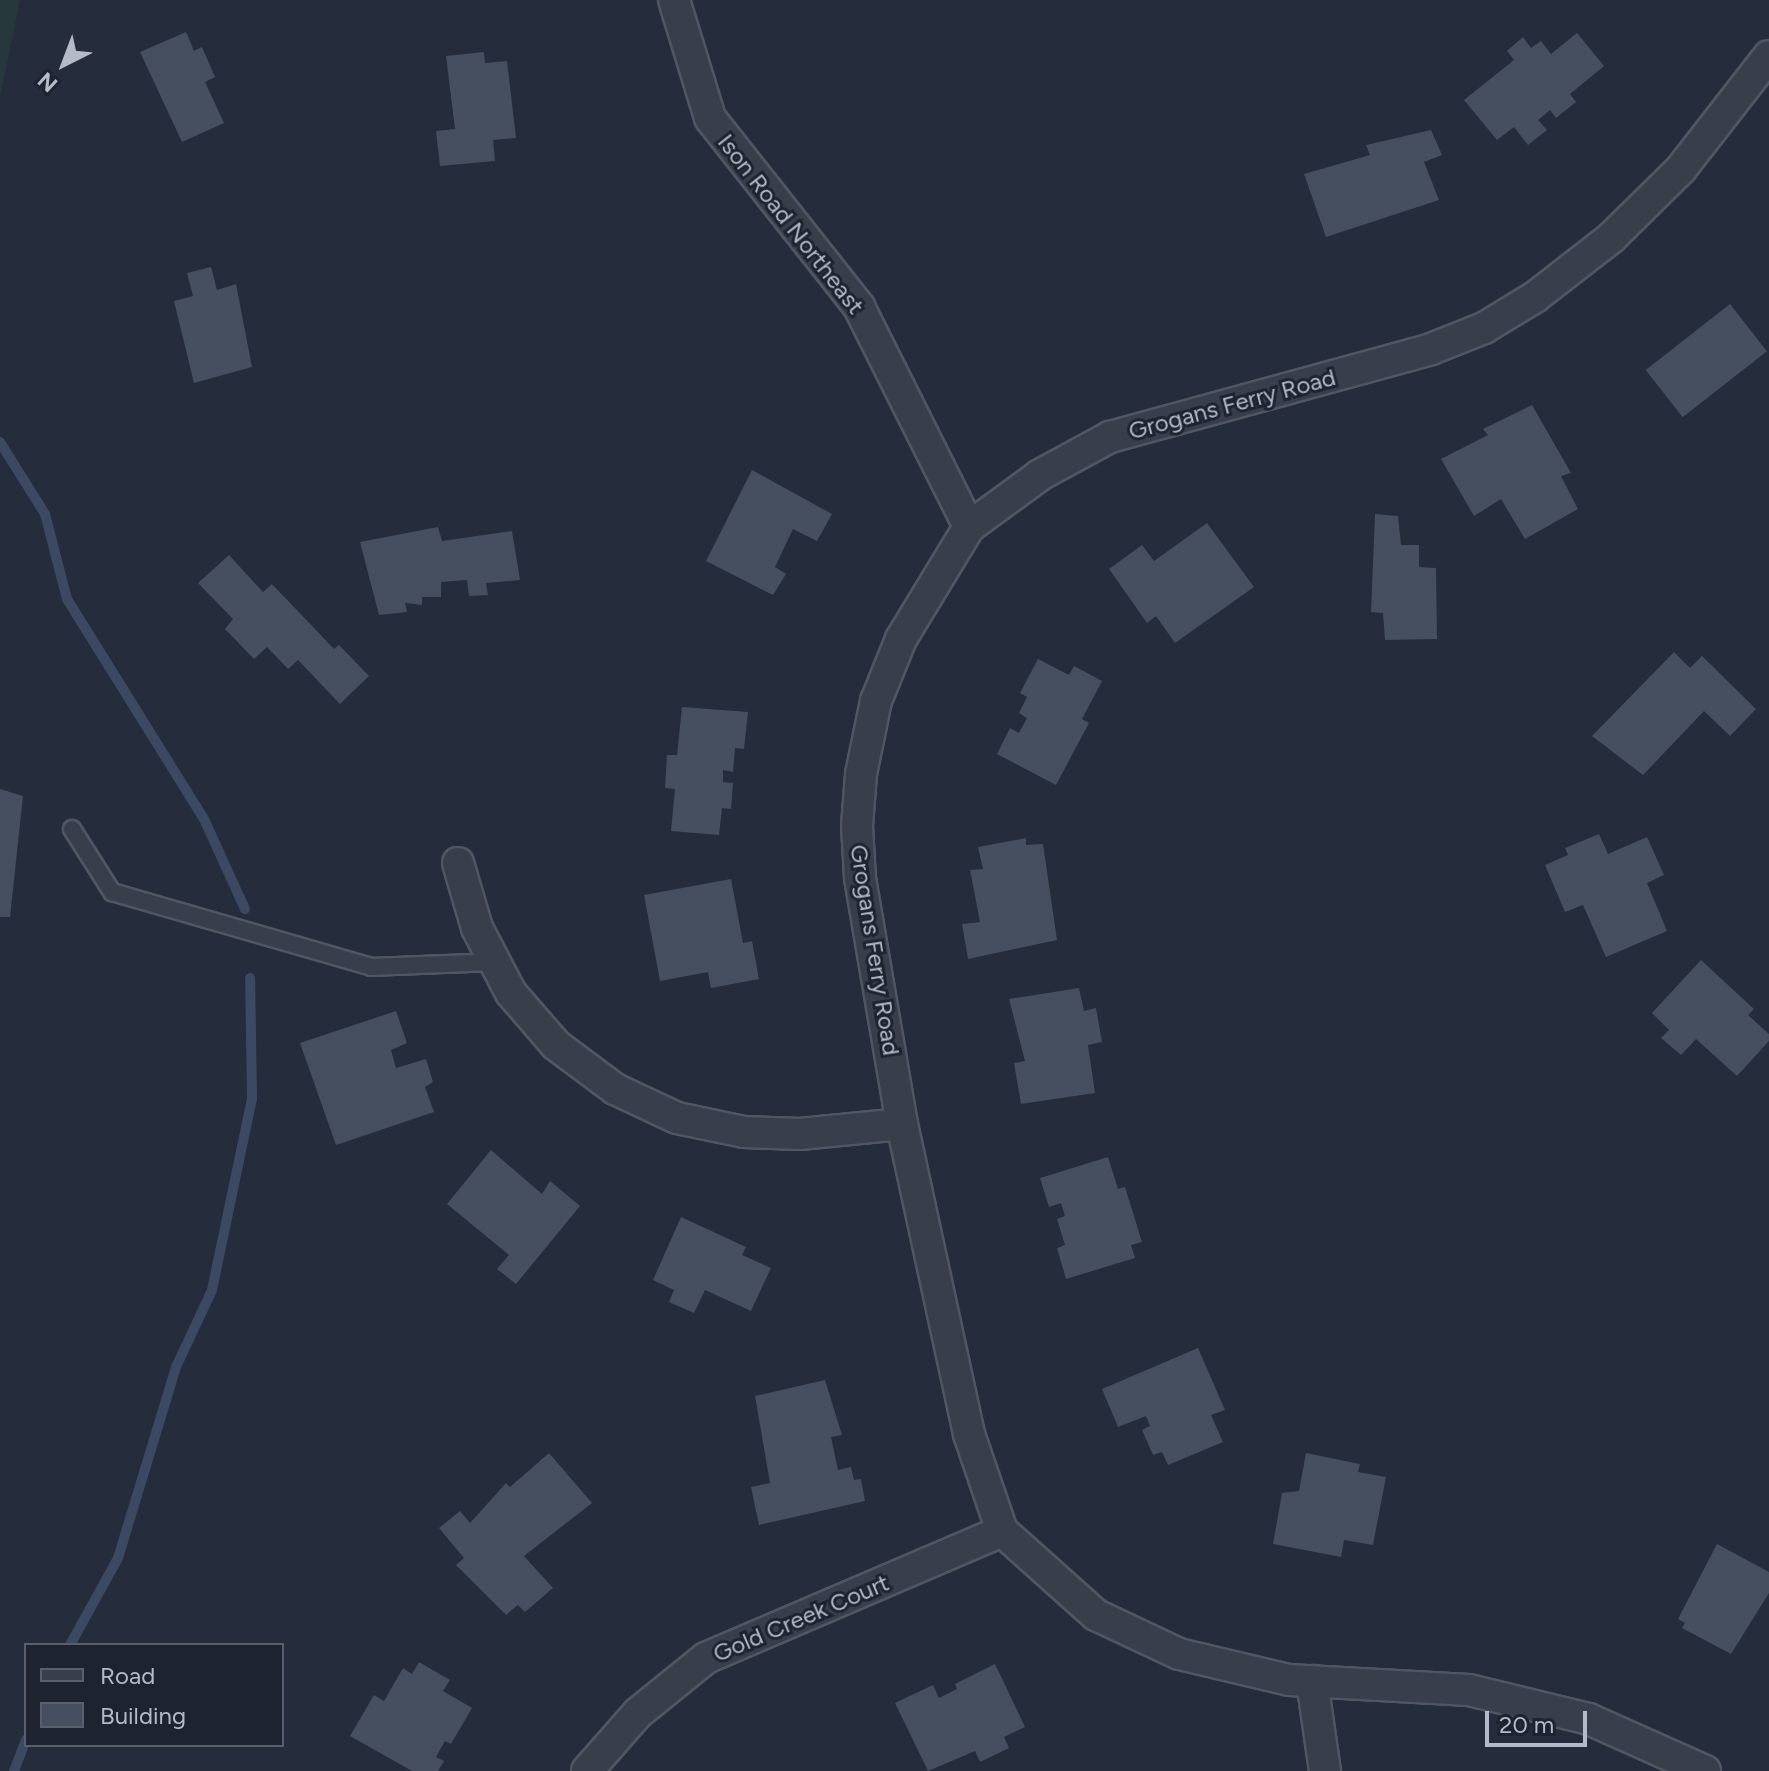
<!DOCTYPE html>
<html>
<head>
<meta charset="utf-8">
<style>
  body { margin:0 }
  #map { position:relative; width:1769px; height:1771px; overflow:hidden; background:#252c3b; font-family:Figtree,sans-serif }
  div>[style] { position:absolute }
  .green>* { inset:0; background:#26383c }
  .stream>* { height:10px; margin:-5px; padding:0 5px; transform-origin:5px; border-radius:5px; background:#3b4963 }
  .building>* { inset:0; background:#464f5f; transform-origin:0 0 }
  .roads { filter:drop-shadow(2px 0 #505763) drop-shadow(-2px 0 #505763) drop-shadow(0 2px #505763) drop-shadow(0 -2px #505763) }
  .service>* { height:16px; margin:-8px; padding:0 8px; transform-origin:8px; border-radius:8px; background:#383f4b }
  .minor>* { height:30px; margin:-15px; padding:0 15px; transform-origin:15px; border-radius:15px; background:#383f4b }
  span { translate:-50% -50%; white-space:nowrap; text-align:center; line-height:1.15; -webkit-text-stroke:6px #1d2430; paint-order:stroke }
  .street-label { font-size:24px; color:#b4bac7 }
  .legend { position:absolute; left:24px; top:1643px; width:260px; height:104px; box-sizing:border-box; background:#1d2430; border:2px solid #59606c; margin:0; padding:10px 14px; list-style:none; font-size:24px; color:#b4bac7 }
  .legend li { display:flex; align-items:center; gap:16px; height:40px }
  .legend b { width:40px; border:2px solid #59606c }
  .north { position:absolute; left:24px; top:24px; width:80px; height:80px; -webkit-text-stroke:6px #1d2430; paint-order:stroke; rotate:222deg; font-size:22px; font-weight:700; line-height:32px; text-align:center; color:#b4bac7 }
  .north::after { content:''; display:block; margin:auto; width:28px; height:36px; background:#b4bac7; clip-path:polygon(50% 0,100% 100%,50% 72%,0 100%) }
  .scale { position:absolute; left:1485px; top:1711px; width:102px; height:36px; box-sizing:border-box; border:4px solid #b4bac7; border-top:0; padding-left:10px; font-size:24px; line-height:28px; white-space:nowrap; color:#b4bac7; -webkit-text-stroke:6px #1d2430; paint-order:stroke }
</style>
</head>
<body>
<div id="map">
  <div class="green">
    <div style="clip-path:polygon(0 0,20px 0,0 97px)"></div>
  </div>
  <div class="stream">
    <div style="left:0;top:442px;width:85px;rotate:58deg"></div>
    <div style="left:45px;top:514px;width:88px;rotate:75.5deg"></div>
    <div style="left:67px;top:599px;width:259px;rotate:58.1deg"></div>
    <div style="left:204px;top:819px;width:99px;rotate:65.5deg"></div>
    <div style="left:70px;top:1645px;width:99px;rotate:-61.1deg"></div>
    <div style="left:118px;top:1558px;width:200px;rotate:-73.1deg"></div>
    <div style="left:176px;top:1367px;width:85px;rotate:-64.9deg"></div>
    <div style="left:212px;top:1290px;width:195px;rotate:-78.2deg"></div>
    <div style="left:252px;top:1099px;width:121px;rotate:-90.9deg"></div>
    <div style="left:14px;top:1771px;width:34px;rotate:-69deg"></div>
  </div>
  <div class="building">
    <div style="clip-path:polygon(186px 32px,194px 51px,202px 47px,215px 77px,205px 82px,224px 123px,182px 142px,140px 52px)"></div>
    <div style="clip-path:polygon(1577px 33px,1604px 66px,1570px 94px,1576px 102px,1556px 118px,1550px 110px,1538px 120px,1547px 130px,1528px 145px,1514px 127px,1497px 140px,1464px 100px,1514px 60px,1507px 51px,1523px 37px,1531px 48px,1541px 41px,1551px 54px)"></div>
    <div style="clip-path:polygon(484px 52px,485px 63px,507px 61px,516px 138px,493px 140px,495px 161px,440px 166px,436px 131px,455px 129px,446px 56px)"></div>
    <div style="clip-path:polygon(1431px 130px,1442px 155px,1424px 162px,1439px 200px,1326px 237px,1304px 174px,1370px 155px,1366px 145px)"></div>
    <div style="clip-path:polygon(211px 267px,217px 290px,236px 284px,252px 367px,194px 383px,174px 301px,193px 296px,187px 273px)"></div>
    <div style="left:1730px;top:304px;width:60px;height:107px;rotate:52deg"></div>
    <div style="clip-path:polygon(1532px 405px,1571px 473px,1561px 476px,1578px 509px,1525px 539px,1501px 499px,1474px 516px,1441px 459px,1488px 435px,1483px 429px)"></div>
    <div style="clip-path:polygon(752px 470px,832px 514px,817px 541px,793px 529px,775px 567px,786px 574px,773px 595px,706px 561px)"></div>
    <div style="clip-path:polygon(1375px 514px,1398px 516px,1401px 545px,1419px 545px,1419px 567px,1436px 568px,1437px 639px,1385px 640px,1383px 613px,1371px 612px)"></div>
    <div style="clip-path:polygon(1207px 523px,1254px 587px,1175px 643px,1156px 616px,1147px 623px,1109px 569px,1142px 545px,1154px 561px)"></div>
    <div style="clip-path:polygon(438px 527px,442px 541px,512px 531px,520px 580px,486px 583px,488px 595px,469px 596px,467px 580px,441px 582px,441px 597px,422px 597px,422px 605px,405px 603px,407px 612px,379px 615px,360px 542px)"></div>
    <div style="clip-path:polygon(229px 555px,263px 592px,272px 584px,334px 649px,339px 645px,369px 676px,340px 704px,298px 660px,288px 669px,267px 647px,254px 659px,225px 629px,233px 619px,198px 583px)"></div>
    <div style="clip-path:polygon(1674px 652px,1690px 668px,1702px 656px,1756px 709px,1730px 736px,1704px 711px,1643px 775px,1592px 736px)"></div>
    <div style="clip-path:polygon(1038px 659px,1069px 675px,1074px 666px,1102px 681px,1082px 719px,1089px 723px,1056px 785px,997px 754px,1010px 728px,1019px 733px,1027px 718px,1019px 713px,1027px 697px,1020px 693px)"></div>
    <div style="clip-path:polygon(682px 707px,748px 712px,744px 749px,735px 748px,733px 772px,723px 770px,723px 782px,733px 783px,731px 809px,722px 808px,719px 835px,671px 831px,675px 789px,665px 788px,667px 755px,677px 755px)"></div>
    <div style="clip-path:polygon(0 789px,23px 796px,10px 917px,0 917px)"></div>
    <div style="clip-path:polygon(1599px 834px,1608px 854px,1647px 837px,1664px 875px,1647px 883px,1667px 931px,1606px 957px,1583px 905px,1565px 912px,1545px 865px,1568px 855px,1565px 848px)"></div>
    <div style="clip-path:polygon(1026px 838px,1026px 845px,1043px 844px,1057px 940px,968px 959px,962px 924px,980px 922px,970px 870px,983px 869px,978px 847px)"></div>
    <div style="clip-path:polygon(731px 879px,743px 943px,752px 941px,759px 979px,711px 988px,708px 972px,660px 981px,644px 895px)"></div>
    <div style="clip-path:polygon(1701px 960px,1754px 1009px,1748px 1015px,1769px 1034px,1769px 1041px,1737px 1076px,1696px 1039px,1681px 1055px,1661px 1038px,1669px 1030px,1652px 1013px)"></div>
    <div style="clip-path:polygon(1079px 988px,1084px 1011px,1096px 1008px,1102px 1042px,1088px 1045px,1095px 1093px,1021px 1104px,1014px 1063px,1025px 1061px,1009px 999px)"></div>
    <div style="clip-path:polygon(396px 1011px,407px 1043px,391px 1050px,396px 1068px,426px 1059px,433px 1082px,425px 1087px,434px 1112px,336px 1145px,300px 1043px)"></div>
    <div style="clip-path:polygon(491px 1150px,542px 1194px,550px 1181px,580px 1206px,516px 1284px,497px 1269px,509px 1255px,447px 1204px)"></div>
    <div style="clip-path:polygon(1108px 1157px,1118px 1189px,1125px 1187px,1142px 1242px,1131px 1245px,1135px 1258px,1066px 1279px,1057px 1248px,1065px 1245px,1057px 1219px,1065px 1216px,1061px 1203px,1049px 1207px,1040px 1178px)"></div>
    <div style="clip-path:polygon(681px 1217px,746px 1247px,742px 1255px,771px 1268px,751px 1311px,705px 1290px,694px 1313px,669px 1302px,674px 1290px,653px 1280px)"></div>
    <div style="clip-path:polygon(1198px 1348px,1225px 1410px,1211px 1415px,1223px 1442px,1168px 1465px,1162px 1452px,1153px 1455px,1142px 1430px,1150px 1426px,1146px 1416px,1118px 1427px,1102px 1389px)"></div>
    <div style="clip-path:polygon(825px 1380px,842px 1435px,831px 1437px,838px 1470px,851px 1467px,854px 1480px,861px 1479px,865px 1501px,759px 1525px,751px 1487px,770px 1483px,755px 1396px)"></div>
    <div style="clip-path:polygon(549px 1453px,592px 1503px,524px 1556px,553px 1588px,525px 1612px,518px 1605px,506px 1615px,456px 1565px,464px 1558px,439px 1528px,460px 1511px,470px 1523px,506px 1483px,510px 1487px)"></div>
    <div style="clip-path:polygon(1306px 1453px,1360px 1464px,1358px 1472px,1386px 1477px,1373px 1545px,1344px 1540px,1341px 1557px,1273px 1544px,1282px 1493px,1299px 1491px)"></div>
    <div style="clip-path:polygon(1717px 1544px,1769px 1572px,1769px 1593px,1731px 1654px,1682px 1628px,1685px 1623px,1678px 1619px)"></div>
    <div style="clip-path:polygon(419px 1662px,450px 1680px,443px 1691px,472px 1708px,451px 1744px,445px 1741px,436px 1757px,444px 1761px,438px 1771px,412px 1771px,350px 1736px,374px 1695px,384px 1701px,403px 1668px,412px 1674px)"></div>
    <div style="clip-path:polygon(995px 1664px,1025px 1727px,1004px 1737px,1009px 1748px,980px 1762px,975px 1751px,928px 1771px,895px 1703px,933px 1685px,939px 1698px,957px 1689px,955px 1684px)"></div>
  </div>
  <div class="roads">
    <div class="service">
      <div style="left:72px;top:829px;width:75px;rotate:57.6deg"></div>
      <div style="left:112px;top:892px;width:270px;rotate:16.1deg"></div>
      <div style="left:371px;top:967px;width:124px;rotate:-2.3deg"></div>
    </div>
    <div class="minor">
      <div style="left:674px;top:0;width:123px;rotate:73deg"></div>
      <div style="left:710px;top:118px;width:241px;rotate:51.7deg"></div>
      <div style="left:859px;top:307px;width:246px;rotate:63.4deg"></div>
      <div style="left:458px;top:863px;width:68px;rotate:73.7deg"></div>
      <div style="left:477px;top:928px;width:73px;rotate:62.4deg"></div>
      <div style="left:511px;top:993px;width:69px;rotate:49.1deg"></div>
      <div style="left:556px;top:1045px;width:74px;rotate:36.7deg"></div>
      <div style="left:615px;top:1089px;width:68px;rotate:25.1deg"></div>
      <div style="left:677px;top:1118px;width:68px;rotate:11.8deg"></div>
      <div style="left:744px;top:1132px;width:56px;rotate:2deg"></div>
      <div style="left:800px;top:1134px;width:102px;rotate:-5.6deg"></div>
      <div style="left:1312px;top:1681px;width:91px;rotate:81.8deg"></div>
      <div style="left:587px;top:1771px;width:77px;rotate:-48.7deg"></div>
      <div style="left:638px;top:1713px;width:87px;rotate:-39deg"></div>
      <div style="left:706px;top:1658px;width:322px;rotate:-23.2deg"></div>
      <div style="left:1705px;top:1771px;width:127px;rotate:-155.9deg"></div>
      <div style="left:1589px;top:1719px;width:123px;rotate:-166.4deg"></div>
      <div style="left:1469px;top:1690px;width:180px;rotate:-176.8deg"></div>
      <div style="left:1289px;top:1680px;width:113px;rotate:-166.7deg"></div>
      <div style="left:1179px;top:1654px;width:92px;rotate:-154.8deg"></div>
      <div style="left:1096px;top:1615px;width:126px;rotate:-138.2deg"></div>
      <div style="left:1002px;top:1531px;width:102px;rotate:-108.8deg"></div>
      <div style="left:969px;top:1434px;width:317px;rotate:-102.2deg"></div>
      <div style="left:902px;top:1124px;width:250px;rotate:-99.7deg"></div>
      <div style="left:860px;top:878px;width:52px;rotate:-93.3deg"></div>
      <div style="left:857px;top:826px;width:52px;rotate:-85.6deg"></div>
      <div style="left:861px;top:774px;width:75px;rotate:-78.4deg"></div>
      <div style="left:876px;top:701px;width:67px;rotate:-68deg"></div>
      <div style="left:901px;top:639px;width:131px;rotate:-58.7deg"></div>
      <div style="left:969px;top:527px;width:88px;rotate:-36.2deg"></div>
      <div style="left:1040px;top:475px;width:80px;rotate:-28.5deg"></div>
      <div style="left:1110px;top:437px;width:333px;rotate:-15.3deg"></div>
      <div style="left:1431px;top:349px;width:57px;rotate:-21.6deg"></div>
      <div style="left:1484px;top:328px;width:60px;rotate:-31.3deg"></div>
      <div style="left:1535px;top:297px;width:96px;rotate:-37.8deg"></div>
      <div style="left:1611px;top:238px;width:98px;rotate:-44.6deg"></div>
      <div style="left:1681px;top:169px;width:143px;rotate:-52.1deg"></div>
    </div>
  </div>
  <div class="street-label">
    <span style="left:791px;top:224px;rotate:52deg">Ison Road Northeast</span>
    <span style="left:1232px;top:404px;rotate:-15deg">Grogans Ferry Road</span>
    <span style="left:875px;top:950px;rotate:81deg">Grogans Ferry Road</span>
    <span style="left:801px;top:1618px;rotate:-23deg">Gold Creek Court</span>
  </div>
  <ul class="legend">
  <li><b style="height:10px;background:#383f4b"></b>Road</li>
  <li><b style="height:22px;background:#464f5f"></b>Building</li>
  </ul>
  <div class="north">N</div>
  <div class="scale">20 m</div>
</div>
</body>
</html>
